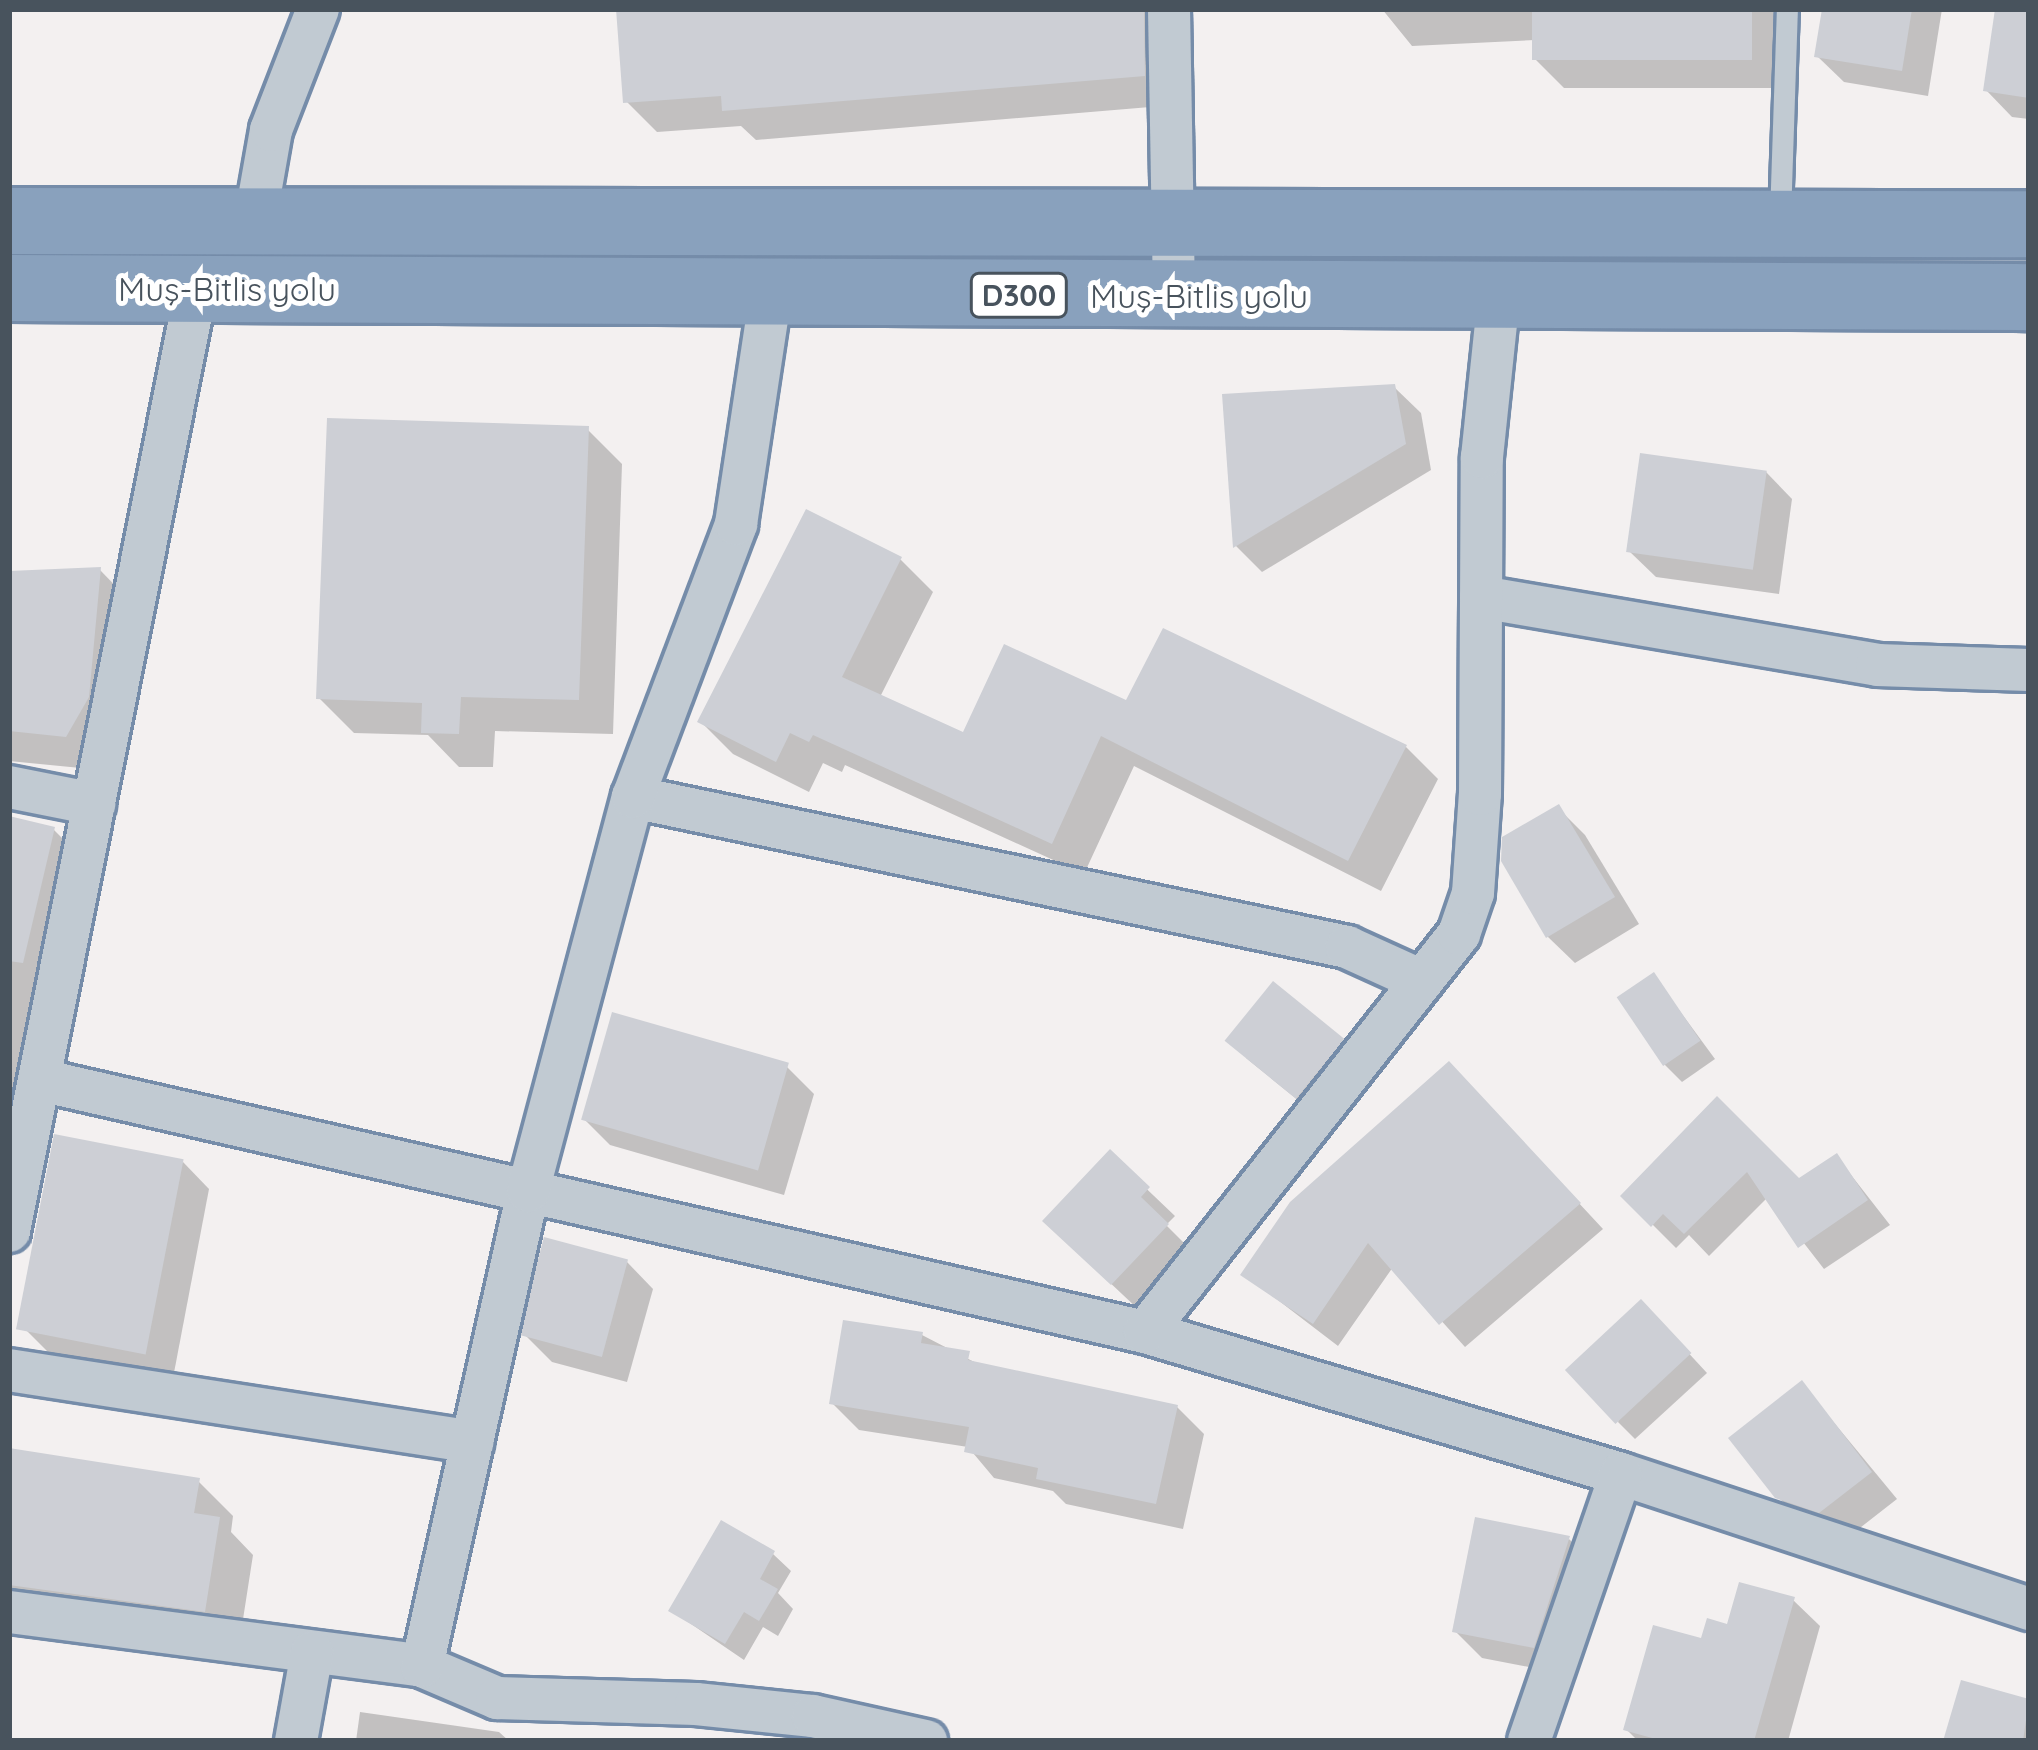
<!DOCTYPE html>
<html>
<head>
<meta charset="utf-8">
<style>
  body { margin:0 }
  #map { position:relative; width:2038px; height:1750px; overflow:hidden; background:#f3f0f0; font-family:Quicksand,sans-serif }
  div>[style] { position:absolute }
  .shadow>* { inset:0; background:#0003 }
  .building>* { inset:0; background:#cdcfd5; transform-origin:0 0 }
  .roads { filter:drop-shadow(3px 0 #758ca9) drop-shadow(-3px 0 #758ca9) drop-shadow(0 3px #758ca9) drop-shadow(0 -3px #758ca9) }
  .lane>* { height:21px; margin:-10.5px; padding:0 10.5px; transform-origin:10.5px; border-radius:10.5px; background:#c1cad2 }
  .street>* { height:42px; margin:-21px; padding:0 21px; transform-origin:21px; border-radius:21px; background:#c1cad2 }
  .highway>* { height:66px; margin:-33px; padding:0 33px; transform-origin:33px; border-radius:33px; background:#89a1bd }
  span { translate:-50% -50%; white-space:nowrap; text-align:center; line-height:1.15; -webkit-text-stroke:10px #fff; paint-order:stroke }
  .shield-label span { padding:3px 9px; background:#fff; border:3px solid; border-radius:9px; -webkit-text-stroke-width:0 }
  .shield-label { font-size:30px; color:#48535d; font-weight:700 }
  .street-label { font-size:33px; color:#48535d }
  .frame { position:absolute; inset:0; border:12px solid #48535d; pointer-events:none }
</style>
</head>
<body>
<div id="map">
  <div class="shadow">
    <div style="clip-path:polygon(619px 9px,1180px 9px,1174px 105px,756px 140px,741px 126px,657px 132px,626px 101px)"></div>
    <div style="clip-path:polygon(1382px 9px,1780px 9px,1779px 88px,1564px 88px,1535px 59px,1535px 40px,1412px 46px)"></div>
    <div style="clip-path:polygon(1825px 9px,1942px 9px,1928px 96px,1844px 82px,1817px 56px)"></div>
    <div style="clip-path:polygon(1998px 9px,2029px 9px,2029px 119px,2012px 117px,1986px 90px)"></div>
    <div style="clip-path:polygon(1394px 387px,1421px 413px,1431px 470px,1262px 572px,1236px 546px,1225px 396px)"></div>
    <div style="clip-path:polygon(587px 429px,622px 464px,613px 734px,495px 731px,493px 767px,459px 767px,428px 735px,354px 733px,319px 698px)"></div>
    <div style="clip-path:polygon(1766px 472px,1792px 499px,1779px 594px,1656px 577px,1629px 551px)"></div>
    <div style="clip-path:polygon(807px 513px,901px 560px,933px 592px,880px 697px,964px 736px,1127px 704px,1406px 747px,1438px 779px,1381px 891px,1134px 766px,1084px 874px,845px 765px,842px 772px,823px 763px,809px 792px,733px 754px,701px 722px)"></div>
    <div style="clip-path:polygon(100px 570px,134px 605px,101px 770px,9px 761px,9px 574px)"></div>
    <div style="clip-path:polygon(1558px 808px,1585px 835px,1639px 924px,1575px 963px,1548px 937px)"></div>
    <div style="clip-path:polygon(9px 821px,53px 829px,80px 856px,9px 1144px)"></div>
    <div style="clip-path:polygon(1654px 976px,1715px 1059px,1682px 1082px,1664px 1064px)"></div>
    <div style="clip-path:polygon(1342px 1041px,1359px 1058px,1315px 1114px,1246px 1058px)"></div>
    <div style="clip-path:polygon(787px 1067px,814px 1094px,784px 1195px,610px 1145px,584px 1119px)"></div>
    <div style="clip-path:polygon(1473px 1089px,1603px 1229px,1465px 1347px,1393px 1267px,1338px 1346px,1244px 1274px)"></div>
    <div style="clip-path:polygon(1717px 1101px,1799px 1182px,1837px 1157px,1890px 1225px,1824px 1269px,1768px 1197px,1709px 1256px,1689px 1235px,1676px 1248px,1624px 1196px)"></div>
    <div style="clip-path:polygon(1110px 1154px,1175px 1216px,1166px 1225px,1193px 1252px,1139px 1310px,1072px 1247px)"></div>
    <div style="clip-path:polygon(183px 1162px,209px 1189px,173px 1378px,52px 1356px,26px 1330px)"></div>
    <div style="clip-path:polygon(627px 1262px,653px 1289px,627px 1382px,552px 1362px,525px 1335px)"></div>
    <div style="clip-path:polygon(1658px 1320px,1707px 1373px,1635px 1439px,1618px 1422px)"></div>
    <div style="clip-path:polygon(922px 1335px,980px 1365px,1177px 1407px,1204px 1434px,1183px 1529px,1066px 1504px,1053px 1491px,994px 1478px,968px 1447px,859px 1430px,832px 1403px)"></div>
    <div style="clip-path:polygon(1802px 1384px,1897px 1499px,1847px 1538px,1805px 1524px,1777px 1496px)"></div>
    <div style="clip-path:polygon(9px 1451px,198px 1481px,233px 1516px,231px 1532px,253px 1555px,239px 1645px,9px 1612px)"></div>
    <div style="clip-path:polygon(1569px 1539px,1595px 1565px,1560px 1673px,1482px 1658px,1455px 1631px)"></div>
    <div style="clip-path:polygon(773px 1554px,791px 1571px,778px 1593px,793px 1609px,778px 1636px,763px 1627px,744px 1660px,672px 1611px)"></div>
    <div style="clip-path:polygon(1793px 1600px,1820px 1626px,1788px 1741px,1638px 1741px,1626px 1729px,1703px 1641px)"></div>
    <div style="clip-path:polygon(1963px 1683px,2029px 1702px,2029px 1741px,1947px 1741px)"></div>
    <div style="clip-path:polygon(360px 1712px,499px 1732px,509px 1741px,356px 1741px)"></div>
  </div>
  <div class="building">
    <div style="clip-path:polygon(616px 9px,1144px 9px,1145px 76px,722px 111px,721px 96px,623px 103px)"></div>
    <div style="left:1532px;top:9px;width:220px;height:51px"></div>
    <div style="clip-path:polygon(1822px 9px,1912px 9px,1902px 71px,1814px 57px)"></div>
    <div style="clip-path:polygon(1995px 9px,2029px 9px,2029px 98px,1983px 91px)"></div>
    <div style="clip-path:polygon(1395px 384px,1406px 444px,1233px 548px,1222px 394px)"></div>
    <div style="clip-path:polygon(327px 418px,589px 426px,579px 700px,461px 697px,459px 734px,421px 733px,422px 703px,316px 699px)"></div>
    <div style="left:1640px;top:453px;width:128px;height:100px;rotate:8deg"></div>
    <div style="clip-path:polygon(806px 509px,902px 557px,842px 677px,963px 732px,1004px 644px,1126px 700px,1163px 628px,1407px 745px,1348px 861px,1101px 736px,1052px 844px,813px 735px,809px 742px,790px 733px,776px 762px,697px 722px)"></div>
    <div style="clip-path:polygon(101px 567px,89px 697px,66px 737px,9px 731px,9px 571px)"></div>
    <div style="clip-path:polygon(1559px 804px,1615px 897px,1546px 938px,1501px 861px,1502px 837px)"></div>
    <div style="clip-path:polygon(9px 816px,55px 827px,23px 963px,9px 961px)"></div>
    <div style="left:1654px;top:972px;width:83px;height:45px;rotate:56deg"></div>
    <div style="left:1273px;top:981px;width:92px;height:77px;rotate:39deg"></div>
    <div style="left:612px;top:1012px;width:184px;height:112px;rotate:16deg"></div>
    <div style="clip-path:polygon(1449px 1061px,1581px 1203px,1439px 1325px,1368px 1243px,1313px 1324px,1240px 1275px,1290px 1202px)"></div>
    <div style="clip-path:polygon(1717px 1096px,1799px 1178px,1837px 1153px,1868px 1200px,1798px 1248px,1747px 1172px,1684px 1234px,1663px 1214px,1651px 1227px,1620px 1196px)"></div>
    <div style="left:54px;top:1134px;width:132px;height:199px;rotate:11deg"></div>
    <div style="clip-path:polygon(1110px 1149px,1150px 1187px,1141px 1197px,1169px 1224px,1111px 1285px,1042px 1221px)"></div>
    <div style="left:544px;top:1237px;width:87px;height:101px;rotate:15deg"></div>
    <div style="left:1641px;top:1299px;width:74px;height:104px;rotate:47deg"></div>
    <div style="clip-path:polygon(843px 1320px,923px 1332px,921px 1343px,970px 1351px,968px 1360px,1178px 1405px,1156px 1504px,1036px 1479px,1038px 1468px,964px 1452px,969px 1427px,829px 1404px)"></div>
    <div style="clip-path:polygon(1802px 1380px,1872px 1472px,1819px 1513px,1775px 1498px,1728px 1438px)"></div>
    <div style="clip-path:polygon(9px 1448px,200px 1478px,194px 1513px,220px 1517px,205px 1612px,9px 1585px)"></div>
    <div style="clip-path:polygon(1475px 1517px,1570px 1536px,1534px 1648px,1452px 1632px)"></div>
    <div style="clip-path:polygon(721px 1520px,775px 1551px,760px 1579px,778px 1589px,759px 1621px,744px 1612px,725px 1644px,668px 1611px)"></div>
    <div style="clip-path:polygon(1739px 1582px,1795px 1597px,1754px 1741px,1663px 1741px,1623px 1730px,1653px 1625px,1701px 1638px,1707px 1618px,1727px 1624px)"></div>
    <div style="clip-path:polygon(1961px 1680px,2029px 1699px,2023px 1741px,1943px 1741px)"></div>
  </div>
  <div class="roads">
    <div class="lane">
      <div style="left:1780px;top:217px;width:208px;rotate:-88.1deg"></div>
    </div>
    <div class="street">
      <div style="left:1169px;top:9px;width:287px;rotate:89deg"></div>
      <div style="left:255px;top:221px;width:92px;rotate:-80deg"></div>
      <div style="left:271px;top:130px;width:130px;rotate:-68.8deg"></div>
      <div style="left:1481px;top:597px;width:402px;rotate:9.7deg"></div>
      <div style="left:1877px;top:665px;width:152px;rotate:1.9deg"></div>
      <div style="left:9px;top:787px;width:87px;rotate:11.3deg"></div>
      <div style="left:633px;top:797px;width:730px;rotate:11.86deg"></div>
      <div style="left:1347px;top:947px;width:82px;rotate:24.4deg"></div>
      <div style="left:40px;top:1080px;width:1133px;rotate:12.85deg"></div>
      <div style="left:1145px;top:1332px;width:497px;rotate:16.6deg"></div>
      <div style="left:1621px;top:1474px;width:430px;rotate:18.3deg"></div>
      <div style="left:9px;top:1231px;width:960px;rotate:-78.77deg"></div>
      <div style="left:1145px;top:1332px;width:507px;rotate:-51.73deg"></div>
      <div style="left:1459px;top:934px;width:43px;rotate:-71.1deg"></div>
      <div style="left:1473px;top:893px;width:99px;rotate:-86deg"></div>
      <div style="left:1480px;top:794px;width:337px;rotate:-89.7deg"></div>
      <div style="left:1482px;top:457px;width:162px;rotate:-84deg"></div>
      <div style="left:9px;top:1370px;width:469px;rotate:8.8deg"></div>
      <div style="left:9px;top:1612px;width:417px;rotate:7.4deg"></div>
      <div style="left:422px;top:1666px;width:82px;rotate:23.1deg"></div>
      <div style="left:497px;top:1698px;width:199px;rotate:1.7deg"></div>
      <div style="left:696px;top:1704px;width:118px;rotate:5.9deg"></div>
      <div style="left:813px;top:1716px;width:116px;rotate:12.5deg"></div>
      <div style="left:422px;top:1666px;width:487px;rotate:-77.4deg"></div>
      <div style="left:528px;top:1191px;width:408px;rotate:-75.1deg"></div>
      <div style="left:633px;top:797px;width:292px;rotate:-69.3deg"></div>
      <div style="left:736px;top:524px;width:235px;rotate:-81.4deg"></div>
      <div style="left:296px;top:1741px;width:90px;rotate:-79.8deg"></div>
      <div style="left:1529px;top:1741px;width:282px;rotate:-71deg"></div>
    </div>
    <div class="highway">
      <div style="left:9px;top:221px;width:2020px;rotate:0.09deg"></div>
      <div style="left:9px;top:288px;width:2020px;rotate:0.26deg"></div>
    </div>
  </div>
  <div class="shield-label">
    <span style="left:1019px;top:295px">D300</span>
  </div>
  <div class="street-label">
    <span style="left:227px;top:289px">Muş-Bitlis yolu</span>
    <span style="left:1199px;top:296px">Muş-Bitlis yolu</span>
  </div>
  <div class="frame"></div>
</div>
</body>
</html>
